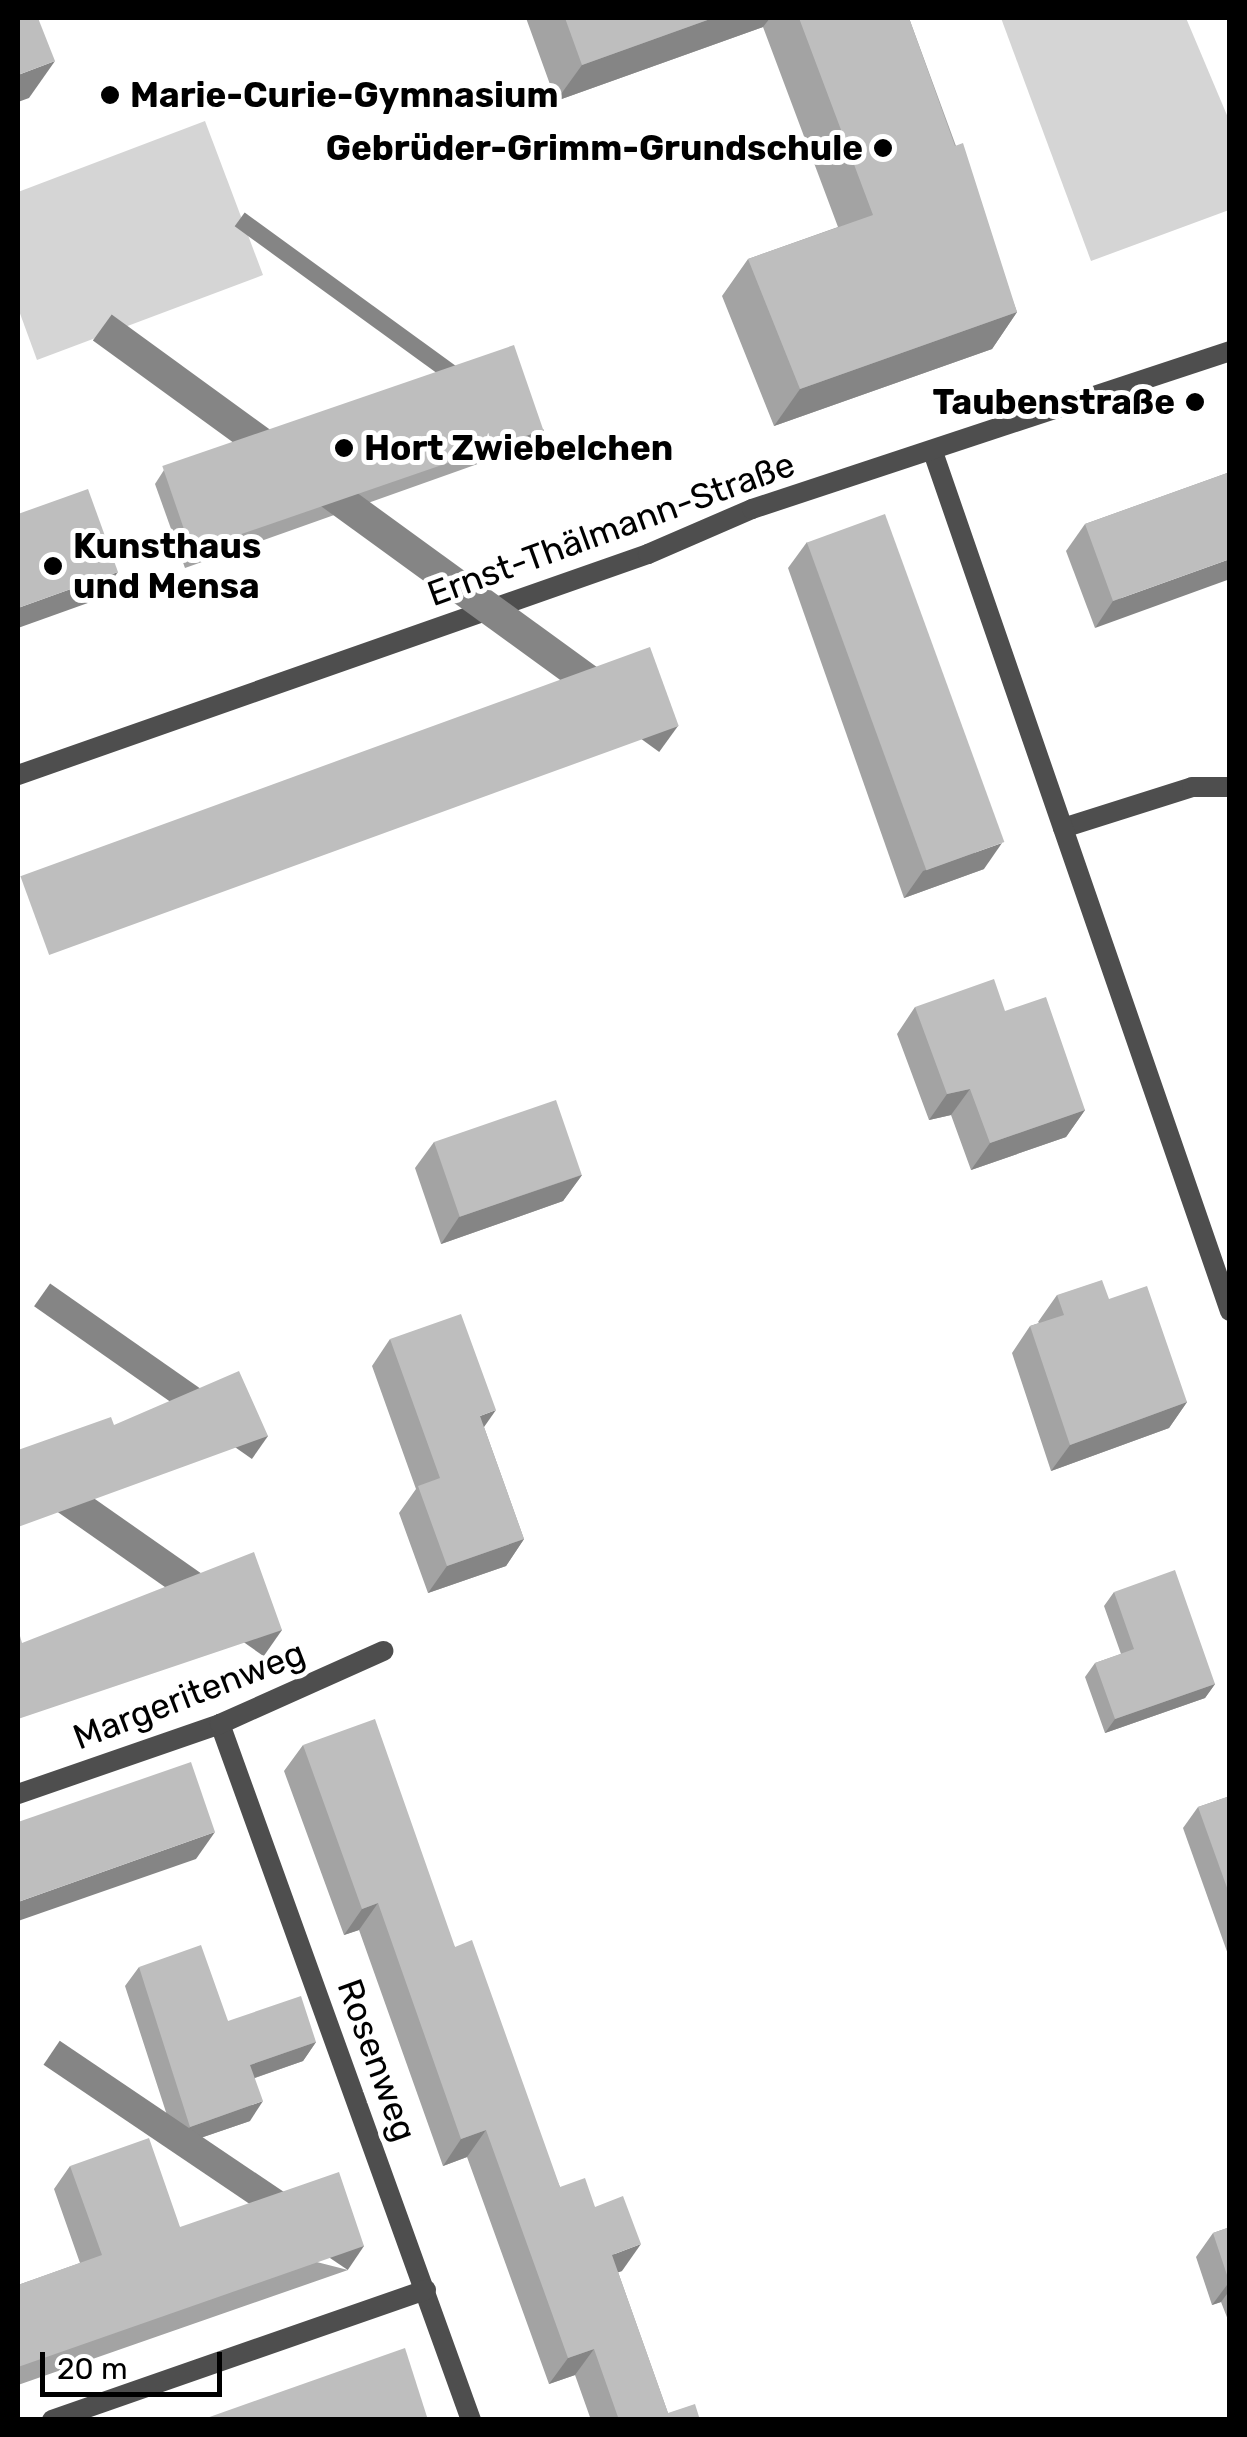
<!DOCTYPE html>
<html>
<head>
<meta charset="utf-8">
<style>
  body { margin:0 }
  #map { position:relative; width:1247px; height:2437px; overflow:hidden; background:#fff; font-family:Rubik,sans-serif }
  div>[style] { position:absolute }
  .green>* { inset:0; background:#d5d5d5 }
  .service>* { height:20px; margin:-10px; padding:0 10px; transform-origin:10px; border-radius:10px; background:#4e4e4e }
  .minor>* { height:20px; margin:-10px; padding:0 10px; transform-origin:10px; border-radius:10px; background:#4e4e4e }
  .wall>* { inset:0; background:#a3a3a3 }
  .shaded-wall>* { inset:0; background:#858585; transform-origin:0 0 }
  .building>* { inset:0; background:#bebebe; transform-origin:0 0 }
  .dots>* { width:28px; height:28px; translate:-50% -50%; box-sizing:border-box; border:5px solid #fff; border-radius:50% }
  span { translate:-50% -50%; white-space:nowrap; text-align:center; line-height:1.15; -webkit-text-stroke:10px #fff; paint-order:stroke }
  .poi-label { font-size:35px; color:#000; font-weight:700 }
  .left { translate:0 -50%; text-align:left }
  .right { translate:-100% -50%; text-align:right }
  .street-label { font-size:35px; color:#000 }
  .frame { position:absolute; inset:0; border:20px solid #000; pointer-events:none }
  .scale { position:absolute; left:40px; top:2352px; width:182px; height:45px; box-sizing:border-box; border:5px solid #000; border-top:0; padding-left:12px; font-size:30px; line-height:35px; white-space:nowrap; color:#000; -webkit-text-stroke:8px #fff; paint-order:stroke }
</style>
</head>
<body>
<div id="map">
  <div class="green">
    <div style="clip-path:polygon(1001px 18px,1186px 18px,1229px 120px,1229px 210px,1091px 261px)"></div>
    <div style="clip-path:polygon(205px 121px,263px 275px,37px 360px,18px 308px,18px 192px)"></div>
  </div>
  <div class="service">
    <div style="left:1063px;top:828px;width:135px;rotate:-17.6deg"></div>
    <div style="left:1192px;top:787px;width:38px"></div>
  </div>
  <div class="minor">
    <div style="left:933px;top:452px;width:909px;rotate:70.93deg"></div>
    <div style="left:18px;top:775px;width:668px;rotate:-19.33deg"></div>
    <div style="left:648px;top:554px;width:113px;rotate:-23.4deg"></div>
    <div style="left:752px;top:509px;width:503px;rotate:-18.29deg"></div>
    <div style="left:220px;top:1724px;width:740px;rotate:70.17deg"></div>
    <div style="left:18px;top:1794px;width:214px;rotate:-19.1deg"></div>
    <div style="left:220px;top:1724px;width:179px;rotate:-24.1deg"></div>
    <div style="left:52px;top:2420px;width:396px;rotate:-19.2deg"></div>
  </div>
  <div class="wall">
    <div style="clip-path:polygon(526px 18px,909px 18px,1017px 312px,992px 349px,774px 426px,722px 296px,748px 259px,838px 227px,763px 27px,556px 101px)"></div>
    <div style="clip-path:polygon(544px 430px,534px 444px,185px 568px,155px 484px,164px 470px)"></div>
    <div style="clip-path:polygon(1230px 472px,1095px 628px,1066px 551px,1085px 524px)"></div>
    <div style="clip-path:polygon(807px 542px,984px 869px,904px 898px,788px 568px)"></div>
    <div style="clip-path:polygon(915px 1007px,1005px 1011px,1085px 1110px,1066px 1137px,971px 1170px,951px 1115px,929px 1120px,897px 1034px)"></div>
    <div style="clip-path:polygon(434px 1142px,582px 1175px,563px 1201px,441px 1244px,415px 1168px)"></div>
    <div style="clip-path:polygon(1057px 1295px,1109px 1299px,1187px 1402px,1169px 1428px,1051px 1471px,1012px 1353px,1030px 1326px,1039px 1323px,1038px 1322px)"></div>
    <div style="clip-path:polygon(390px 1339px,484px 1427px,524px 1539px,506px 1566px,428px 1593px,399px 1513px,416px 1489px,372px 1366px)"></div>
    <div style="clip-path:polygon(1114px 1592px,1215px 1684px,1205px 1698px,1105px 1733px,1085px 1677px,1095px 1663px,1121px 1654px,1104px 1606px)"></div>
    <div style="clip-path:polygon(303px 1745px,455px 1947px,560px 2187px,595px 2207px,622px 2271px,618px 2272px,668px 2413px,700px 2420px,591px 2420px,575px 2375px,549px 2384px,467px 2157px,443px 2166px,359px 1930px,344px 1935px,284px 1771px)"></div>
    <div style="clip-path:polygon(1230px 1796px,1230px 1960px,1183px 1828px,1198px 1807px)"></div>
    <div style="clip-path:polygon(139px 1967px,228px 2021px,316px 2042px,303px 2061px,255px 2078px,250px 2121px,177px 2146px,125px 1986px)"></div>
    <div style="clip-path:polygon(70px 2166px,180px 2227px,348px 2270px,18px 2385px,18px 2285px,80px 2263px,54px 2189px)"></div>
    <div style="clip-path:polygon(1230px 2227px,1230px 2325px,1221px 2302px,1212px 2305px,1196px 2257px,1213px 2233px)"></div>
  </div>
  <div class="shaded-wall">
    <div style="clip-path:polygon(713px 18px,770px 18px,763px 27px,556px 101px,582px 65px)"></div>
    <div style="clip-path:polygon(55px 61px,29px 98px,18px 102px,18px 75px)"></div>
    <div style="clip-path:polygon(1017px 312px,992px 349px,774px 426px,800px 389px)"></div>
    <div style="left:544px;top:430px;width:17px;height:370px;rotate:126deg"></div>
    <div style="clip-path:polygon(1230px 559px,1230px 579px,1095px 628px,1113px 601px)"></div>
    <div style="clip-path:polygon(118px 572px,99px 599px,18px 628px,18px 608px)"></div>
    <div style="left:678px;top:726px;width:32px;height:700px;rotate:126deg"></div>
    <div style="clip-path:polygon(1002px 843px,984px 869px,904px 898px,923px 871px)"></div>
    <div style="clip-path:polygon(970px 1089px,951px 1115px,929px 1120px,947px 1094px)"></div>
    <div style="clip-path:polygon(1085px 1110px,1066px 1137px,971px 1170px,990px 1143px)"></div>
    <div style="clip-path:polygon(582px 1175px,563px 1201px,441px 1244px,459px 1217px)"></div>
    <div style="clip-path:polygon(1187px 1402px,1169px 1428px,1051px 1471px,1070px 1445px)"></div>
    <div style="clip-path:polygon(496px 1410px,477px 1437px,480px 1416px)"></div>
    <div style="left:268px;top:1436px;width:28px;height:266px;rotate:125deg"></div>
    <div style="clip-path:polygon(524px 1539px,506px 1566px,428px 1593px,447px 1566px)"></div>
    <div style="left:282px;top:1630px;width:32px;height:279px;rotate:125deg"></div>
    <div style="clip-path:polygon(1215px 1684px,1205px 1698px,1105px 1733px,1115px 1719px)"></div>
    <div style="clip-path:polygon(215px 1832px,196px 1859px,18px 1921px,18px 1902px)"></div>
    <div style="clip-path:polygon(378px 1903px,359px 1930px,344px 1935px,362px 1909px)"></div>
    <div style="clip-path:polygon(316px 2042px,303px 2061px,237px 2084px,250px 2065px)"></div>
    <div style="clip-path:polygon(263px 2101px,250px 2121px,177px 2146px,190px 2127px)"></div>
    <div style="clip-path:polygon(486px 2130px,467px 2157px,443px 2166px,461px 2139px)"></div>
    <div style="clip-path:polygon(641px 2244px,622px 2271px,593px 2281px,612px 2255px)"></div>
    <div style="left:364px;top:2246px;width:29px;height:367px;rotate:124deg"></div>
    <div style="clip-path:polygon(1230px 2281px,1230px 2290px,1221px 2302px,1212px 2305px)"></div>
    <div style="clip-path:polygon(594px 2349px,575px 2375px,549px 2384px,568px 2358px)"></div>
  </div>
  <div class="building">
    <div style="clip-path:polygon(18px 18px,38px 18px,55px 61px,18px 75px)"></div>
    <div style="clip-path:polygon(565px 18px,713px 18px,582px 65px)"></div>
    <div style="clip-path:polygon(799px 18px,909px 18px,955px 146px,963px 143px,1017px 312px,800px 389px,748px 259px,873px 215px)"></div>
    <div style="left:514px;top:345px;width:90px;height:372px;rotate:71deg"></div>
    <div style="clip-path:polygon(1230px 472px,1230px 559px,1113px 601px,1085px 524px)"></div>
    <div style="clip-path:polygon(88px 489px,118px 572px,18px 608px,18px 514px)"></div>
    <div style="left:885px;top:514px;width:349px;height:83px;rotate:70deg"></div>
    <div style="left:650px;top:647px;width:84px;height:670px;rotate:70deg"></div>
    <div style="clip-path:polygon(994px 979px,1005px 1011px,1046px 997px,1085px 1110px,990px 1143px,970px 1089px,947px 1094px,915px 1007px)"></div>
    <div style="left:556px;top:1100px;width:79px;height:129px;rotate:71deg"></div>
    <div style="clip-path:polygon(1102px 1280px,1109px 1299px,1147px 1286px,1187px 1402px,1070px 1445px,1030px 1326px,1064px 1315px,1057px 1295px)"></div>
    <div style="clip-path:polygon(461px 1314px,496px 1410px,480px 1416px,524px 1539px,447px 1566px,418px 1486px,440px 1478px,390px 1339px)"></div>
    <div style="clip-path:polygon(239px 1371px,268px 1436px,18px 1527px,18px 1450px,111px 1417px,114px 1425px)"></div>
    <div style="clip-path:polygon(254px 1552px,282px 1630px,18px 1719px,18px 1637px,20px 1636px,22px 1643px)"></div>
    <div style="clip-path:polygon(1175px 1570px,1215px 1684px,1115px 1719px,1095px 1663px,1134px 1649px,1114px 1592px)"></div>
    <div style="clip-path:polygon(375px 1719px,455px 1947px,472px 1940px,560px 2187px,585px 2178px,595px 2207px,623px 2196px,641px 2244px,612px 2255px,668px 2413px,695px 2404px,700px 2420px,619px 2420px,594px 2349px,568px 2358px,486px 2130px,461px 2139px,378px 1903px,362px 1909px,303px 1745px)"></div>
    <div style="clip-path:polygon(191px 1762px,215px 1832px,18px 1902px,18px 1822px)"></div>
    <div style="clip-path:polygon(1230px 1796px,1230px 1896px,1198px 1807px)"></div>
    <div style="clip-path:polygon(201px 1945px,228px 2021px,301px 1996px,316px 2042px,250px 2065px,263px 2101px,190px 2127px,139px 1967px)"></div>
    <div style="clip-path:polygon(149px 2138px,180px 2227px,339px 2172px,364px 2246px,18px 2367px,18px 2285px,102px 2255px,70px 2166px)"></div>
    <div style="clip-path:polygon(1230px 2227px,1230px 2281px,1229px 2281px,1213px 2233px)"></div>
    <div style="clip-path:polygon(405px 2348px,428px 2420px,201px 2420px)"></div>
  </div>
  <div class="dots">
    <div style="left:110px;top:95px;background:#000"></div>
    <div style="left:883px;top:148px;background:#000"></div>
    <div style="left:1195px;top:402px;background:#000"></div>
    <div style="left:344px;top:448px;background:#000"></div>
    <div style="left:53px;top:566px;background:#000"></div>
  </div>
  <div class="poi-label">
    <span class="left" style="left:130px;top:95px">Marie-Curie-Gymnasium</span>
    <span class="right" style="left:863px;top:148px">Gebrüder-Grimm-Grundschule</span>
    <span class="right" style="left:1175px;top:402px">Taubenstraße</span>
    <span class="left" style="left:364px;top:448px">Hort Zwiebelchen</span>
    <span class="left" style="left:73px;top:566px">Kunsthaus<br>und Mensa</span>
  </div>
  <div class="street-label">
    <span style="left:611px;top:529px;rotate:-20deg">Ernst-Thälmann-Straße</span>
    <span style="left:189px;top:1695px;rotate:-21deg">Margeritenweg</span>
    <span style="left:377px;top:2060px;rotate:70deg">Rosenweg</span>
  </div>
  <div class="frame"></div>
  <div class="scale">20 m</div>
</div>
</body>
</html>
